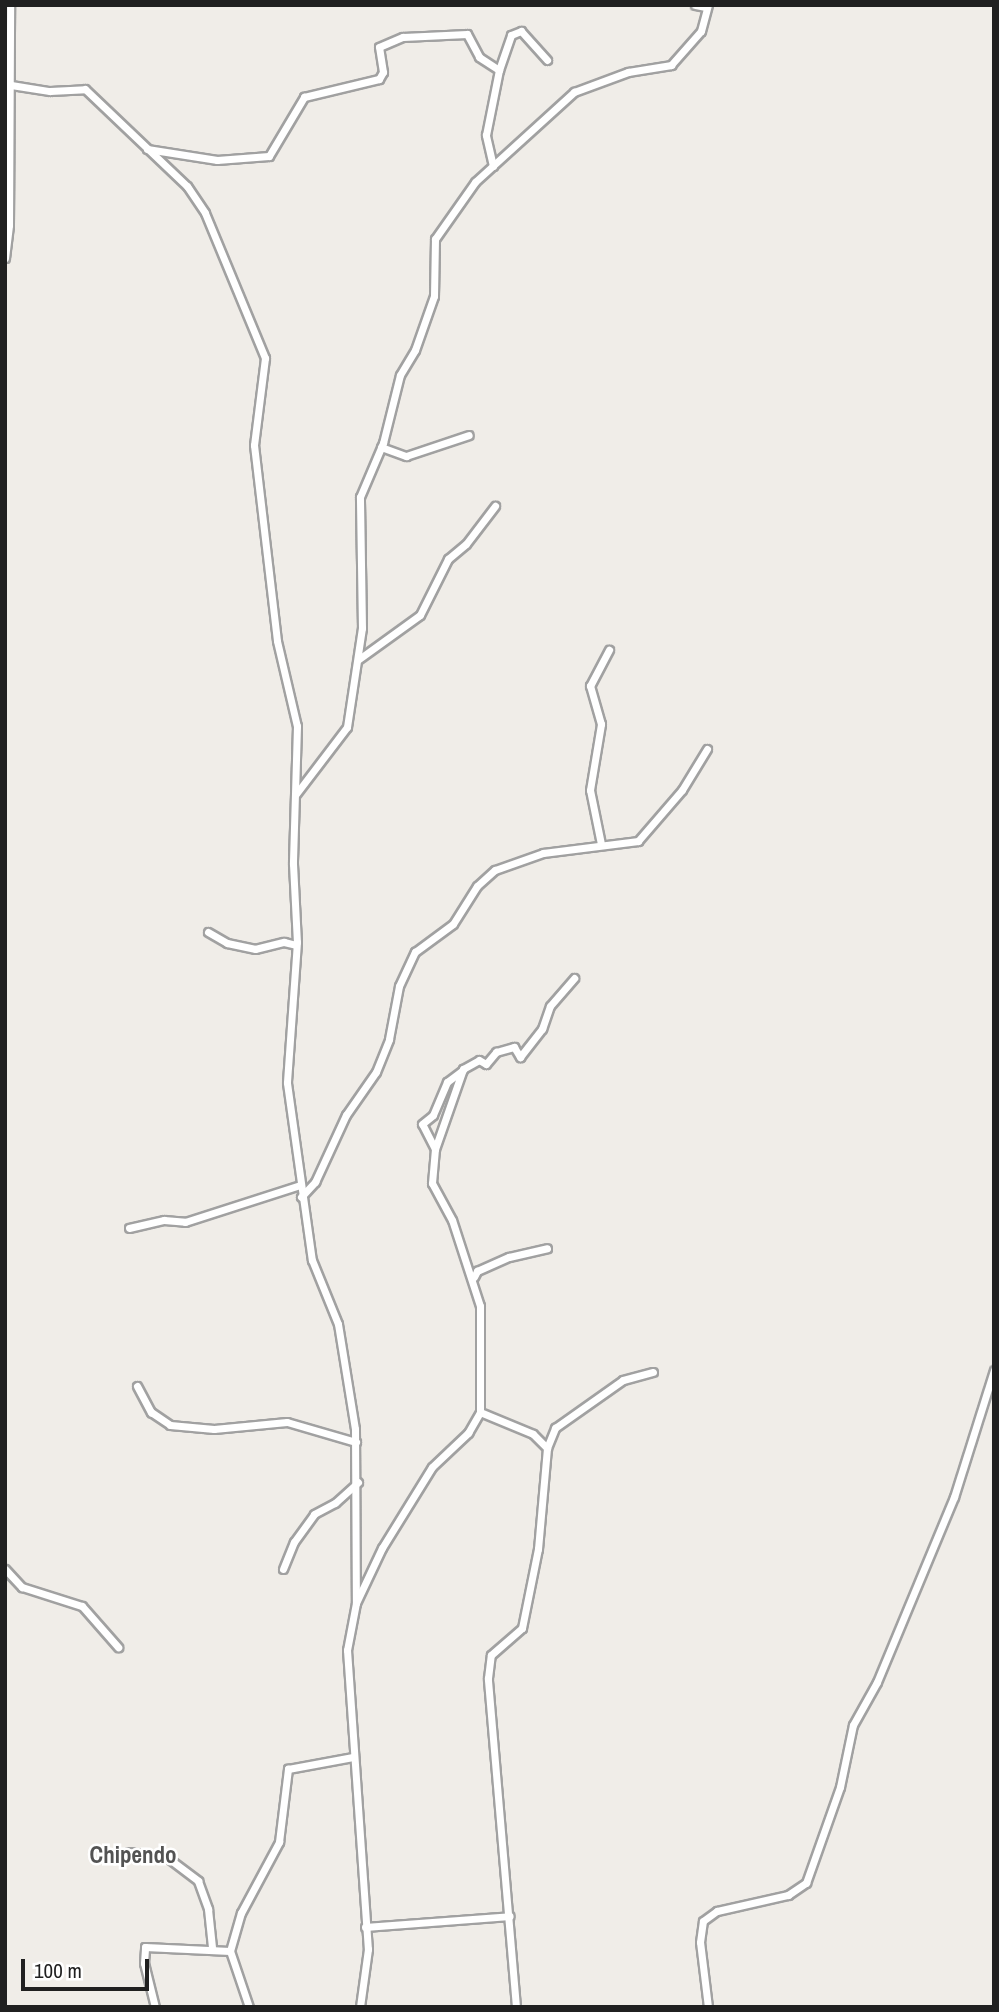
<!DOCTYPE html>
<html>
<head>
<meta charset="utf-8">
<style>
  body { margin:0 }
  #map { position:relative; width:999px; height:2012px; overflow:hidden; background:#f0ede8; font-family:"Archivo Narrow",sans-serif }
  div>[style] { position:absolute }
  .roads { filter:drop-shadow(2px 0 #a1a1a1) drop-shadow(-2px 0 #a1a1a1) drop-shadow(0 2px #a1a1a1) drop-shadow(0 -2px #a1a1a1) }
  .street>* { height:7px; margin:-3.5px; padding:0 3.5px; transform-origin:3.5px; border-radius:3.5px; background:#fff }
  span { translate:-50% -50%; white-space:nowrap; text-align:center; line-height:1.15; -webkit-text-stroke:5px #fff; paint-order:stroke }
  .quarter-label { font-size:23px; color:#535353; font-weight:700 }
  .frame { position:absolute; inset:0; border:7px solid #202020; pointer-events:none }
  .scale { position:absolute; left:21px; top:1959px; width:128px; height:32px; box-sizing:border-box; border:4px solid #202020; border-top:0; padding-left:9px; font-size:21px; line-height:24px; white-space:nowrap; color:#202020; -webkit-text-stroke:5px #fff; paint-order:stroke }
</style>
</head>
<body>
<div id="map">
  <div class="roads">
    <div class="street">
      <div style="left:695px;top:5px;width:10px;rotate:11deg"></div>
      <div style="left:11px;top:85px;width:39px;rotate:9deg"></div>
      <div style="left:50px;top:91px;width:35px;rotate:-3deg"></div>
      <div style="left:85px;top:89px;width:141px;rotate:43.6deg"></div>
      <div style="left:187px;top:186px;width:32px;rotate:56deg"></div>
      <div style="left:205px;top:213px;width:157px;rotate:67.5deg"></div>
      <div style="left:265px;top:358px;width:88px;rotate:97.2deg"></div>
      <div style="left:254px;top:445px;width:197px;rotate:83.3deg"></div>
      <div style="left:277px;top:641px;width:87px;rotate:76.8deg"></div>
      <div style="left:297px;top:726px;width:138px;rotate:91.7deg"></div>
      <div style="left:293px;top:864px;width:78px;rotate:87.1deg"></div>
      <div style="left:297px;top:942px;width:141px;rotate:94.1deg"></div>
      <div style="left:287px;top:1083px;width:179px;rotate:82deg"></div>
      <div style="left:312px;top:1260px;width:69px;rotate:67.9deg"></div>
      <div style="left:338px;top:1324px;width:106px;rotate:80.8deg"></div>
      <div style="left:355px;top:1429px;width:174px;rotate:89.7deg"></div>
      <div style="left:356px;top:1603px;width:48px;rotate:100.8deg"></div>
      <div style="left:347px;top:1650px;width:300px;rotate:86deg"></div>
      <div style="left:368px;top:1949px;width:59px;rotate:97.9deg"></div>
      <div style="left:147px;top:149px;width:71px;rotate:8.9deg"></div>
      <div style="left:217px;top:160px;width:52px;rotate:-4.4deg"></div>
      <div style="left:269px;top:156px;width:69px;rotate:-59.3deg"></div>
      <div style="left:304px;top:97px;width:77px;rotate:-13.5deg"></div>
      <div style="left:379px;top:79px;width:8px;rotate:-60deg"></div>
      <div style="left:383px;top:72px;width:25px;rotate:-99deg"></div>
      <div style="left:379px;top:47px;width:26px;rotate:-23deg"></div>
      <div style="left:403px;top:37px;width:64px;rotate:-2.7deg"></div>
      <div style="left:467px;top:34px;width:26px;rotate:62deg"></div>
      <div style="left:479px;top:57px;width:24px;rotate:33deg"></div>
      <div style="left:499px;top:70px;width:37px;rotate:-71deg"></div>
      <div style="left:511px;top:35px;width:11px;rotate:-22deg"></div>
      <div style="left:521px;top:31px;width:39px;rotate:48deg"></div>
      <div style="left:493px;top:166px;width:32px;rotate:-103deg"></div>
      <div style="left:486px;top:135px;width:66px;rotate:-78.7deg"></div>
      <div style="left:5px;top:258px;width:33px;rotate:-83deg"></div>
      <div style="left:9px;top:225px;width:220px;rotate:-89.7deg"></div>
      <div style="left:381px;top:447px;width:27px;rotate:20deg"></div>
      <div style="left:406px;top:456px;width:66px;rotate:-18.4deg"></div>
      <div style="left:359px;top:659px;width:75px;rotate:-35.8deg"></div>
      <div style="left:420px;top:615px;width:63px;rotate:-63.4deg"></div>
      <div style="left:448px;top:559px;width:23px;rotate:-40deg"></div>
      <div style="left:466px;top:544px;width:48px;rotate:-52.7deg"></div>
      <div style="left:296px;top:794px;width:84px;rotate:-52.7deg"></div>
      <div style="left:347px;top:727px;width:100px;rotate:-81.4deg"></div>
      <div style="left:362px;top:628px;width:131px;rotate:-90.9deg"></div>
      <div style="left:360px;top:497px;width:59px;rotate:-66.9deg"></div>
      <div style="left:383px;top:443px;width:70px;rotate:-76deg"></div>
      <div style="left:400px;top:375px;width:29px;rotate:-59deg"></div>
      <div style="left:415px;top:350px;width:57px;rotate:-70.6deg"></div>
      <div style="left:434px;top:296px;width:57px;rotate:-89deg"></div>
      <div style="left:435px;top:239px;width:70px;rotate:-54.9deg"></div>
      <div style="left:475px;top:182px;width:134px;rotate:-42.3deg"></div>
      <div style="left:574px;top:92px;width:58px;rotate:-20.3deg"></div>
      <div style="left:628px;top:72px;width:44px;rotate:-9.2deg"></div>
      <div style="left:671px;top:65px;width:45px;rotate:-48.6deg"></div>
      <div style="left:701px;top:31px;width:27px;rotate:-75deg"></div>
      <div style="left:601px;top:844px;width:55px;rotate:-101.5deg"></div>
      <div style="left:590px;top:790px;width:67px;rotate:-80.5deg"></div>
      <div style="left:601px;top:724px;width:40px;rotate:-106deg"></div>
      <div style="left:590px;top:686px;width:41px;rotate:-62.2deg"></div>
      <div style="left:208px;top:932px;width:22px;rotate:30deg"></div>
      <div style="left:227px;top:943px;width:29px;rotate:12deg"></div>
      <div style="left:255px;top:949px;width:30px;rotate:-14deg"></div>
      <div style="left:284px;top:942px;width:12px;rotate:14deg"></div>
      <div style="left:435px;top:1149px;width:28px;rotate:-117deg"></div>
      <div style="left:422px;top:1124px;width:14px;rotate:-39deg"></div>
      <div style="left:433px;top:1115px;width:36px;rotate:-67deg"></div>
      <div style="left:447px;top:1082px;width:20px;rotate:-37deg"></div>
      <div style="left:301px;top:1197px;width:21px;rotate:-47deg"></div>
      <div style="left:315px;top:1182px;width:74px;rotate:-65.2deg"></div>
      <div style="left:346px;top:1115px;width:52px;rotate:-55.1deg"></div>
      <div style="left:376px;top:1072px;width:35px;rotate:-68deg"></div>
      <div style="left:389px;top:1039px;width:54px;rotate:-79.3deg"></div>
      <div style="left:399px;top:986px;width:38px;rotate:-65deg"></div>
      <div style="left:415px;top:952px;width:47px;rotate:-36.4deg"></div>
      <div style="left:453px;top:924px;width:45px;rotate:-57.7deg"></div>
      <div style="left:477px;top:886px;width:24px;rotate:-42deg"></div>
      <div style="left:495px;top:870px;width:51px;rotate:-19.5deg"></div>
      <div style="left:543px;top:853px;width:96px;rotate:-7.2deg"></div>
      <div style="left:638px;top:841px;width:67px;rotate:-49.2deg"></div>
      <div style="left:682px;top:790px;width:48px;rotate:-58.6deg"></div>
      <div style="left:129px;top:1228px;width:36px;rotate:-13deg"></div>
      <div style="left:164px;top:1220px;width:21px;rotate:5deg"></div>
      <div style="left:185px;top:1222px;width:121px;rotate:-17.8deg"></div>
      <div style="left:474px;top:1277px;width:7px;rotate:-63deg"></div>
      <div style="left:477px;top:1271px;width:35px;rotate:-24deg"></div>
      <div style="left:509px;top:1257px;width:39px;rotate:-13deg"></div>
      <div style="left:137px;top:1386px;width:30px;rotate:62deg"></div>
      <div style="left:151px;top:1412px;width:23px;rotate:34deg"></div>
      <div style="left:170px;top:1425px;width:44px;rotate:5.2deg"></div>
      <div style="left:214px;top:1429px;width:73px;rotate:-5.5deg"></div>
      <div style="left:287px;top:1422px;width:72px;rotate:16.2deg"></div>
      <div style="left:480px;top:1412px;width:57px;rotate:22.5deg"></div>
      <div style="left:533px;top:1434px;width:20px;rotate:45deg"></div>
      <div style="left:5px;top:1569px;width:25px;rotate:47deg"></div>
      <div style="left:22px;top:1587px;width:63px;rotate:17.6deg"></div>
      <div style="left:82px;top:1606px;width:55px;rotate:48.7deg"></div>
      <div style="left:283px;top:1569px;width:29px;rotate:-68deg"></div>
      <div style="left:294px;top:1542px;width:34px;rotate:-54deg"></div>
      <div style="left:314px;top:1514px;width:24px;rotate:-28deg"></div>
      <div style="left:335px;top:1503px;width:31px;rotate:-42deg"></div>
      <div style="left:356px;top:1603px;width:61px;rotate:-64.7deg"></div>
      <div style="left:382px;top:1548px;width:95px;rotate:-58.3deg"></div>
      <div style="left:432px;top:1467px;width:50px;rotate:-43.4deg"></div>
      <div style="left:468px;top:1433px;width:24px;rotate:-60deg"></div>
      <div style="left:480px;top:1412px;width:106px;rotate:-90deg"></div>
      <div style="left:480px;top:1306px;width:90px;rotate:-108deg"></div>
      <div style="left:452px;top:1220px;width:42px;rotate:-118.4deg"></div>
      <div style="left:432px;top:1183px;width:34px;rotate:-85deg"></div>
      <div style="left:435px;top:1149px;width:85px;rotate:-70.7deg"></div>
      <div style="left:463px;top:1069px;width:18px;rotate:-29deg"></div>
      <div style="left:479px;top:1060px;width:8px;rotate:30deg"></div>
      <div style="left:486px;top:1064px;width:16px;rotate:-50deg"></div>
      <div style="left:496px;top:1052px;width:19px;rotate:-16deg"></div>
      <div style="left:514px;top:1047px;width:12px;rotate:59deg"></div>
      <div style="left:520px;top:1057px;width:36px;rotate:-52deg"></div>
      <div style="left:542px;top:1029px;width:24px;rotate:-71deg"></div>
      <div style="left:550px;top:1006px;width:37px;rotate:-49deg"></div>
      <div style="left:129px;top:1852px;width:39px;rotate:9deg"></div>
      <div style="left:168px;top:1858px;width:38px;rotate:37deg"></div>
      <div style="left:198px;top:1881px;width:30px;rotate:70deg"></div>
      <div style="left:208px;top:1909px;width:38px;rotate:84deg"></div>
      <div style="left:365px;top:1927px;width:145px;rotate:-4.3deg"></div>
      <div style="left:155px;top:2007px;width:45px;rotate:-104deg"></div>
      <div style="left:144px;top:1963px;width:16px;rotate:-86deg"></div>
      <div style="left:145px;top:1947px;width:85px;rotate:2.7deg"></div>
      <div style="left:249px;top:2007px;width:59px;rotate:-108.7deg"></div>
      <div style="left:230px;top:1951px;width:40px;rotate:-74deg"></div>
      <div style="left:241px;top:1913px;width:81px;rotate:-61.8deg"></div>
      <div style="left:279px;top:1842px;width:74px;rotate:-83deg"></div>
      <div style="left:288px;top:1769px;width:66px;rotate:-10.5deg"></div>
      <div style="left:516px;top:2007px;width:330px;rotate:-94.9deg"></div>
      <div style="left:488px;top:1678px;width:23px;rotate:-83deg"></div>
      <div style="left:491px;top:1655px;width:41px;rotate:-41.1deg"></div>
      <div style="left:522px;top:1628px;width:81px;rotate:-78.6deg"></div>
      <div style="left:538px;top:1549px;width:101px;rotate:-84.9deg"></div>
      <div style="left:547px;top:1448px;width:22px;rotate:-68deg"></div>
      <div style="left:555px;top:1428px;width:83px;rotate:-35.2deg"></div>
      <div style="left:623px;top:1380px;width:31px;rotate:-15deg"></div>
      <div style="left:708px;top:2007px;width:65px;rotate:-97deg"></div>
      <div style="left:700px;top:1942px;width:21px;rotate:-82deg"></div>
      <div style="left:703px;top:1921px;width:17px;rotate:-36deg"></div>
      <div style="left:717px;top:1911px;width:73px;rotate:-12.7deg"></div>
      <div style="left:788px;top:1895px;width:22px;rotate:-34deg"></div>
      <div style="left:806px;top:1883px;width:102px;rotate:-70.5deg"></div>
      <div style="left:840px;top:1787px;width:63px;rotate:-78.2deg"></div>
      <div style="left:853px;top:1725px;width:49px;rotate:-60.8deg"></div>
      <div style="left:877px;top:1682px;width:200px;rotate:-67.4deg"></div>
      <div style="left:954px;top:1497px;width:133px;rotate:-72.5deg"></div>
    </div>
  </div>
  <div class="quarter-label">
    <span style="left:133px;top:1855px">Chipendo</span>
  </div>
  <div class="frame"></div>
  <div class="scale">100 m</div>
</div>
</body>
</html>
